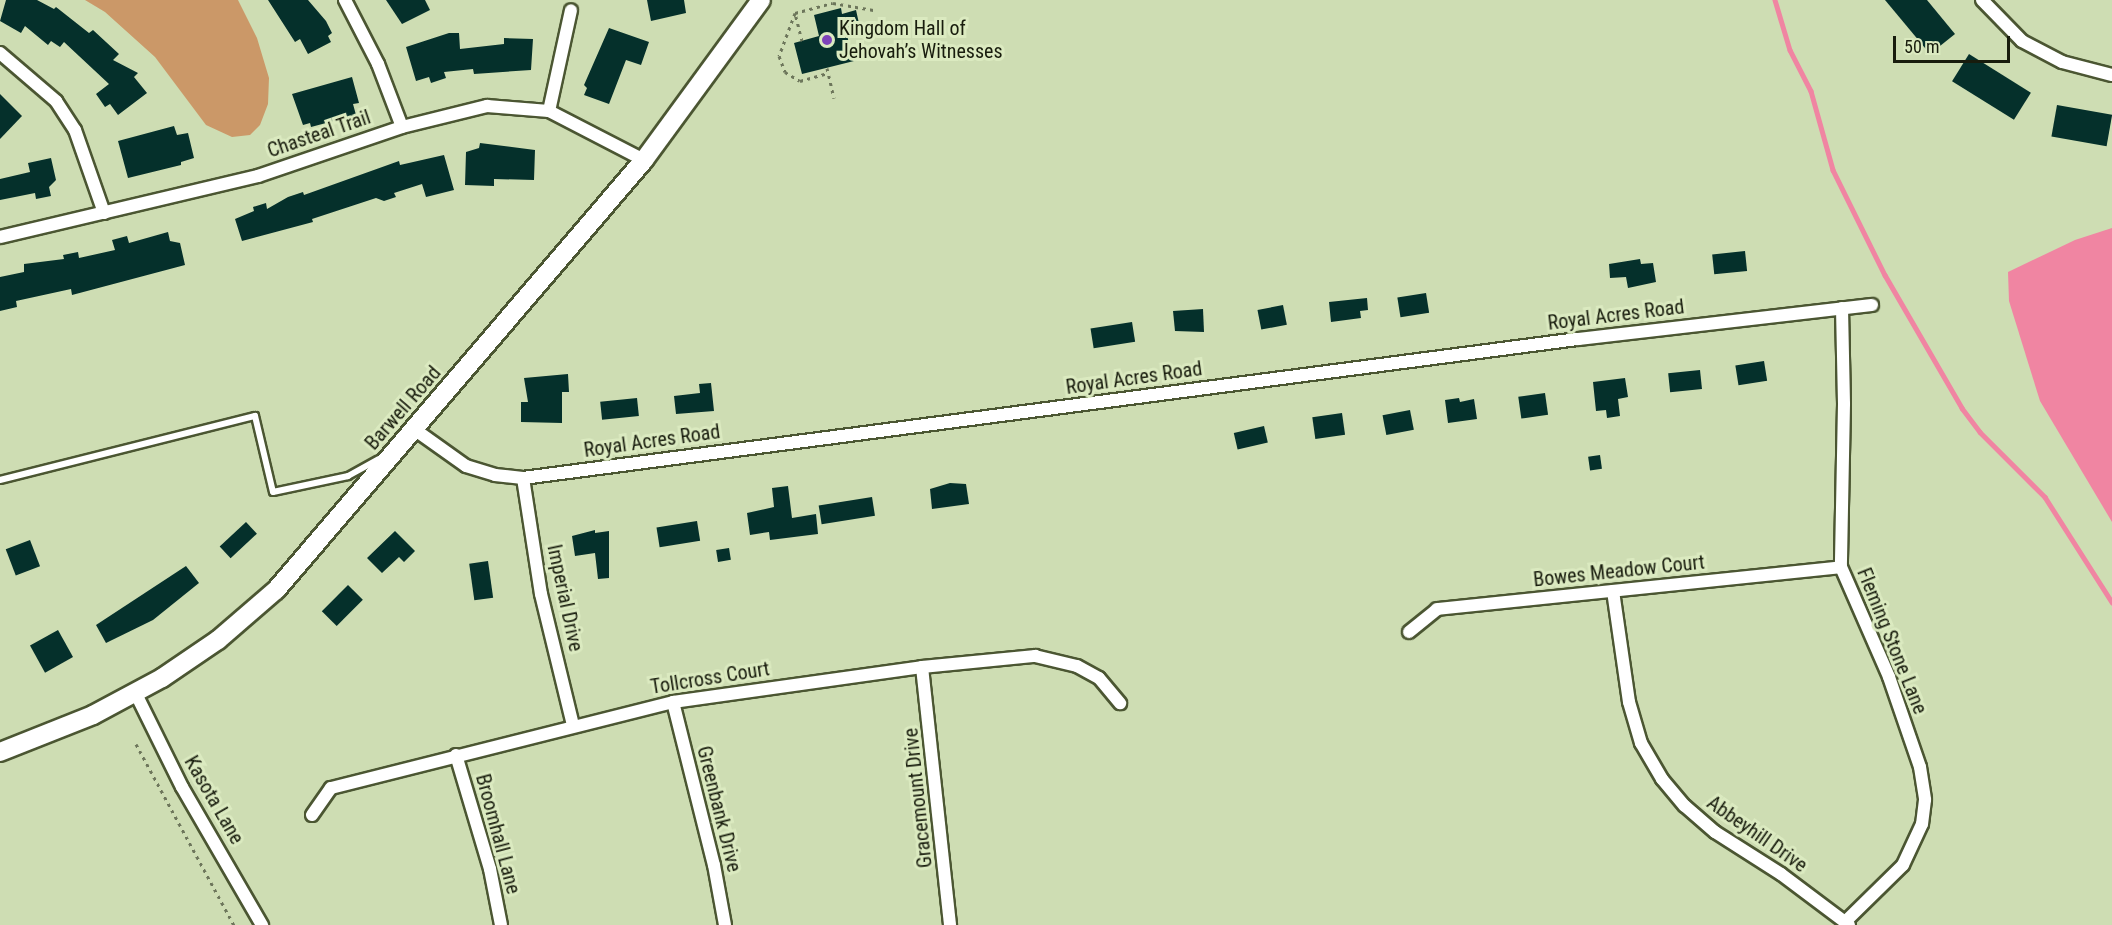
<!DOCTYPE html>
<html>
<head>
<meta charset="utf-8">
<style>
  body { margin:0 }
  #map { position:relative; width:2112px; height:925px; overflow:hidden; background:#ceddb3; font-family:"Roboto Condensed",sans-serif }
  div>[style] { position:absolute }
  .green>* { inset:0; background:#cb9868 }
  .water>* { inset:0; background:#f085a2 }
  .stream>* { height:4.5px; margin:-2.25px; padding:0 2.25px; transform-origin:2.25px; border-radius:2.25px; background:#f085a2 }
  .building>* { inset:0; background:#05302b; transform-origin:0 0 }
  .path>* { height:3px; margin-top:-1.5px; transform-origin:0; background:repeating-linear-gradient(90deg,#6d765b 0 3px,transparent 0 7.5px) }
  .roads { filter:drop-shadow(2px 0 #4b5632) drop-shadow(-2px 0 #4b5632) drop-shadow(0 2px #4b5632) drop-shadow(0 -2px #4b5632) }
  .lane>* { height:6px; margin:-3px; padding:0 3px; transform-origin:3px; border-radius:3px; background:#fff }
  .street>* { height:12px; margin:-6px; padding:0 6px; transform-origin:6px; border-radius:6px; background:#fff }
  .secondary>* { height:18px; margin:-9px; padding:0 9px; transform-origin:9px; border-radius:9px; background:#fff }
  .dots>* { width:16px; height:16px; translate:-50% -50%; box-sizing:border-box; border:3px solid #dbeac0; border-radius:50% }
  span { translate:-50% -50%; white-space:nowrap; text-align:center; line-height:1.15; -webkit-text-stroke:6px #dbeac0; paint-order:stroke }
  .poi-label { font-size:20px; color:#181c0d }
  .left { translate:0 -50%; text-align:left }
  .street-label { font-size:20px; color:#181c0d }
  .scale { position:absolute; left:1893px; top:36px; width:117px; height:27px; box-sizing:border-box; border:3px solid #181c0d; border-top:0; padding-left:8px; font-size:18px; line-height:21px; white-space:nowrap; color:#181c0d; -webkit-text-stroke:4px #dbeac0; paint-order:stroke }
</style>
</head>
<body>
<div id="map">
  <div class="green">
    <div style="clip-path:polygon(85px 0,238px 0,257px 38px,269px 78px,268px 104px,260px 125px,250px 135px,232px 137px,206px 125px,155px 57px,105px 12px)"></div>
  </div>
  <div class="water">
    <div style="clip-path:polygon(2112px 228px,2112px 522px,2040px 401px,2009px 301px,2008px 272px,2075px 240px)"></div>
  </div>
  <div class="stream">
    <div style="left:1775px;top:0;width:52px;rotate:73.3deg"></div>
    <div style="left:1790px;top:50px;width:46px;rotate:62.9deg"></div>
    <div style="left:1811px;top:91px;width:82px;rotate:74.4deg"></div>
    <div style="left:1833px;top:170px;width:117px;rotate:63.7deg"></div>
    <div style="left:1885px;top:275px;width:154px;rotate:59.9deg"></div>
    <div style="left:1962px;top:408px;width:30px;rotate:53deg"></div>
    <div style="left:1980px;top:432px;width:92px;rotate:45deg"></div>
    <div style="left:2045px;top:497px;width:125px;rotate:57.5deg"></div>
  </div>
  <div class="building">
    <div style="clip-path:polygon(6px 0,37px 0,54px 9px,56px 7px,89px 33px,93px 30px,119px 54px,113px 60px,138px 73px,134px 77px,147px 93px,118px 115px,110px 104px,105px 107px,96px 94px,109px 84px,64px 42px,60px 47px,51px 41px,48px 45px,25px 26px,21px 33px,0 21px)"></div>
    <div style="clip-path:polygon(268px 0,308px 0,326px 21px,332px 33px,328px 36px,331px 42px,308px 54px,300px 39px,295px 42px)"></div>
    <div style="clip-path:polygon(386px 0,425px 0,430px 10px,402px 24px)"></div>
    <div style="clip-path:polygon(647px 0,684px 0,686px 13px,651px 21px)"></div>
    <div style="clip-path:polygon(1885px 0,1927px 0,1955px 34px,1930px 54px)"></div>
    <div style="clip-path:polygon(841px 8px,842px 14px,856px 10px,860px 28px,846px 32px,854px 61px,802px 74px,794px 43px,819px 36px,814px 15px)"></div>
    <div style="clip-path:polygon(609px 28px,649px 42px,641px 65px,626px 60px,609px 104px,584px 95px,587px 88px,584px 85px)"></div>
    <div style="clip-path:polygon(449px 33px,459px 33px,460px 49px,504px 44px,504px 38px,533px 39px,531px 70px,474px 74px,473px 69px,444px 72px,446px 78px,431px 83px,429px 77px,416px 81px,406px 47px)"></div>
    <div style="left:1969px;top:54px;width:73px;height:32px;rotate:32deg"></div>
    <div style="clip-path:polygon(352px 77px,359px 103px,353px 104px,356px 115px,311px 127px,310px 123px,303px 125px,292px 94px)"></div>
    <div style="clip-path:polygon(0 94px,22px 116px,0 139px)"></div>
    <div style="left:2057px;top:105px;width:56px;height:32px;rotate:10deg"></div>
    <div style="clip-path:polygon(174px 126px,177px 135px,188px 133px,194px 158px,181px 162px,181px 165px,128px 178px,118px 141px)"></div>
    <div style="clip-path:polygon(480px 143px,535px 150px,534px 180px,494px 179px,494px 186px,465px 185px,466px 152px,479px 148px)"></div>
    <div style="clip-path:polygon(444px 155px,454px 190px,426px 197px,422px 184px,394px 193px,396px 197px,384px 201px,376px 198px,312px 219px,313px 222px,242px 241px,235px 219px,254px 211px,253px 207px,266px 203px,267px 209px,288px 197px,303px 192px,304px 195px,399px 161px,400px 165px)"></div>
    <div style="clip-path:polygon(51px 158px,56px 180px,49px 187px,51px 196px,36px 199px,35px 193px,0 200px,0 179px,30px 172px,28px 163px)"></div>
    <div style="clip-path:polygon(168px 232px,170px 241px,180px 243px,185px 265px,72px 295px,71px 289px,16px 301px,17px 307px,0 311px,0 277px,24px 272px,24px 264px,64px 259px,63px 255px,78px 252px,79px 258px,115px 250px,112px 240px,127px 236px,129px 243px)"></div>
    <div style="left:1745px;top:251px;width:20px;height:33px;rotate:84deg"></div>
    <div style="clip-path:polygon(1640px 259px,1641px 264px,1653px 263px,1656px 282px,1628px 288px,1626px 277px,1610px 278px,1609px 264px)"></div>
    <div style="left:1426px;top:293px;width:20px;height:29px;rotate:81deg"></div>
    <div style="clip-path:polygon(1367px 298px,1368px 310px,1360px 311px,1361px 318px,1331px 322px,1329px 302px)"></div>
    <div style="left:1283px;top:305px;width:20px;height:26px;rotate:79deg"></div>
    <div style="clip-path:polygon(1203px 309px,1204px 332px,1175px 331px,1173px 311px)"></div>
    <div style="left:1132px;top:322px;width:20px;height:42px;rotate:81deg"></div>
    <div style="left:1764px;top:361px;width:20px;height:29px;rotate:81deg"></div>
    <div style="left:1700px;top:370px;width:19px;height:32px;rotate:84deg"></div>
    <div style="clip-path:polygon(568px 374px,569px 392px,562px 392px,562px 423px,521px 422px,521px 402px,528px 402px,524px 378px)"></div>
    <div style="clip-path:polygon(1625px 378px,1628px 397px,1618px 399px,1620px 416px,1607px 418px,1606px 410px,1596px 411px,1593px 382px)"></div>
    <div style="clip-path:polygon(711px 383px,714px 411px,676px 414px,674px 396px,700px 393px,699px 384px)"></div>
    <div style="left:1545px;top:393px;width:22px;height:27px;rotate:82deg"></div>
    <div style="left:637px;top:398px;width:18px;height:37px;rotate:84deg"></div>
    <div style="clip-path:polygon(1459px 398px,1460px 402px,1474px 399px,1477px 419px,1448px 423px,1445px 400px)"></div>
    <div style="left:1410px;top:410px;width:20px;height:28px;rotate:79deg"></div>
    <div style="left:1342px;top:413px;width:22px;height:30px;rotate:82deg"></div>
    <div style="left:1264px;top:426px;width:17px;height:31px;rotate:77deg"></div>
    <div style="left:1600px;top:455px;width:14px;height:12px;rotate:82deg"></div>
    <div style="clip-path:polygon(950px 483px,966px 484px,969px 504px,932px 509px,930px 489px)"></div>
    <div style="clip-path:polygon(788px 486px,792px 518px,816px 514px,818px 534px,770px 540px,769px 532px,750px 535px,747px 513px,774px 507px,772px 488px)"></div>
    <div style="left:872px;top:497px;width:19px;height:54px;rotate:81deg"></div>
    <div style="left:697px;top:521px;width:20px;height:41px;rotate:81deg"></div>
    <div style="left:246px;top:522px;width:16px;height:36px;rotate:47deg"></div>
    <div style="clip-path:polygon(595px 530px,595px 533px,609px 531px,609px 578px,598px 579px,595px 553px,575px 556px,572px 536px)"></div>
    <div style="clip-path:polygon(395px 531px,415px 551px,404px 562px,399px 557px,382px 573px,367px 558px)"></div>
    <div style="left:30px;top:540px;width:28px;height:26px;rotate:69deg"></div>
    <div style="left:729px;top:548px;width:12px;height:13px;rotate:81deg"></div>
    <div style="left:488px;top:561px;width:37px;height:19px;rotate:82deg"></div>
    <div style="clip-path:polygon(186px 566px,199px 583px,153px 620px,106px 643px,96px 625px)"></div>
    <div style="left:348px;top:585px;width:21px;height:37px;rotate:45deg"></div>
    <div style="left:58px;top:630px;width:31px;height:32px;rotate:61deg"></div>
  </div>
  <div class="path">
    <div style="left:795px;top:13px;width:39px;rotate:-15deg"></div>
    <div style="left:833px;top:3px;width:41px;rotate:9.9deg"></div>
    <div style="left:802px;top:41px;width:29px;rotate:-104deg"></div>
    <div style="left:795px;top:13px;width:46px;rotate:110.4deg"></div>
    <div style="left:779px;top:56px;width:17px;rotate:69deg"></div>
    <div style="left:785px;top:72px;width:17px;rotate:31deg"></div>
    <div style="left:800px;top:81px;width:29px;rotate:-16deg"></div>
    <div style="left:827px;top:68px;width:31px;rotate:77deg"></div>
    <div style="left:136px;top:744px;width:206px;rotate:61.6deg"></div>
  </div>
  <div class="roads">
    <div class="lane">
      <div style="left:0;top:480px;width:263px;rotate:-14.1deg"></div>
      <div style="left:255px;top:416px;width:78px;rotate:76.7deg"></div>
      <div style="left:273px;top:492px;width:77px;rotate:-12deg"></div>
      <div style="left:348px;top:476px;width:35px;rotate:-29deg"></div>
    </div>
    <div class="street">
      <div style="left:345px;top:0;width:72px;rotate:62.7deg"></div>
      <div style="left:378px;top:64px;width:67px;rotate:69.1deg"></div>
      <div style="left:1982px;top:0;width:57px;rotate:45.7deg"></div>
      <div style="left:2022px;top:41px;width:45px;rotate:27.7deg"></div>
      <div style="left:2062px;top:62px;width:52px;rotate:14.6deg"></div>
      <div style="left:0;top:53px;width:74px;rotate:40.6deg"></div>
      <div style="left:56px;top:101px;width:35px;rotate:57deg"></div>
      <div style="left:75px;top:130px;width:88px;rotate:70.7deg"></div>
      <div style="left:549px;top:111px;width:103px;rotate:-77.7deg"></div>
      <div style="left:0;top:237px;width:265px;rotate:-13.3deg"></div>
      <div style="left:258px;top:176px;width:152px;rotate:-18.8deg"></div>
      <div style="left:402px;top:127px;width:88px;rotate:-13.9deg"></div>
      <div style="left:487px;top:106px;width:62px;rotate:4.6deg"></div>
      <div style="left:549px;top:111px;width:107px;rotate:27.3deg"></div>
      <div style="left:1842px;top:308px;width:96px;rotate:88.8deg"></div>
      <div style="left:1844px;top:404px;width:163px;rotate:91.1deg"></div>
      <div style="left:1841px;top:567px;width:120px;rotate:66.4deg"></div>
      <div style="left:1889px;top:677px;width:95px;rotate:71deg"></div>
      <div style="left:1920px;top:767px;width:33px;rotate:81deg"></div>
      <div style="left:1925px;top:800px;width:24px;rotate:97deg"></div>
      <div style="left:1922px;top:824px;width:45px;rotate:114.9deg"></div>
      <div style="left:1903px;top:865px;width:80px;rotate:135.5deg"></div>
      <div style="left:414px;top:429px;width:64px;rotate:35.4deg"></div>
      <div style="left:466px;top:466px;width:30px;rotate:17deg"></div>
      <div style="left:495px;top:475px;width:28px;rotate:6deg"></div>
      <div style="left:523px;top:478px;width:1064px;rotate:-7.51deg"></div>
      <div style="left:1578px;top:339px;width:296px;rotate:-6.6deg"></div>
      <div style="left:523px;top:478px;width:117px;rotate:81.2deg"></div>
      <div style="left:541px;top:594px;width:135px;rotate:76.3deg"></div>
      <div style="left:1613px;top:591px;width:112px;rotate:81.8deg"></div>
      <div style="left:1629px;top:702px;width:43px;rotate:73.7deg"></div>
      <div style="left:1641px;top:743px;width:42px;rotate:59.7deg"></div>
      <div style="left:1662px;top:779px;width:35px;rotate:50deg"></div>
      <div style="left:1685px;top:806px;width:40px;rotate:41deg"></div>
      <div style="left:1715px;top:832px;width:78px;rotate:32.5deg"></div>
      <div style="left:1781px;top:874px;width:85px;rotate:36.9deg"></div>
      <div style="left:1409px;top:632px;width:36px;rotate:-39deg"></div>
      <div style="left:1437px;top:609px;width:406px;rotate:-5.9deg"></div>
      <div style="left:922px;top:667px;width:260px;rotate:83.8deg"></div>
      <div style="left:135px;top:692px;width:106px;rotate:63.7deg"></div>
      <div style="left:182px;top:787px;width:160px;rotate:59.9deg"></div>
      <div style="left:673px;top:702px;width:168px;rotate:75.9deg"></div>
      <div style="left:714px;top:865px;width:61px;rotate:79.6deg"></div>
      <div style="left:456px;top:755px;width:119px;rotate:73.4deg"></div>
      <div style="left:490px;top:869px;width:57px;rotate:78.9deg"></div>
      <div style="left:312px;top:815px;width:33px;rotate:-55deg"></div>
      <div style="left:331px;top:788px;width:353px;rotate:-14.1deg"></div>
      <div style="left:673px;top:702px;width:251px;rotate:-8deg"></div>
      <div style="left:922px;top:667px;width:114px;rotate:-5.6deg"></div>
      <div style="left:1035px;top:656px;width:43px;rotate:13.4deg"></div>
      <div style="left:1077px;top:666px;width:25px;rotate:29deg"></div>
      <div style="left:1099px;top:678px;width:33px;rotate:50deg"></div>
    </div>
    <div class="secondary">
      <div style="left:0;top:752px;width:100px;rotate:-21.7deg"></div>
      <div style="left:93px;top:715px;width:78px;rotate:-28.2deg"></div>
      <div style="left:162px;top:678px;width:68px;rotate:-34.2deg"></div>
      <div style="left:218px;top:640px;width:77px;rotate:-40.8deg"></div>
      <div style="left:276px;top:590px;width:566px;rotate:-49.44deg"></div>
      <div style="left:644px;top:160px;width:198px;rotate:-53.8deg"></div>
    </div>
  </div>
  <div class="dots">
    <div style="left:827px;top:40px;background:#7e43b9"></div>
  </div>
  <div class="poi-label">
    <span class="left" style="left:839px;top:40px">Kingdom Hall of<br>Jehovah’s Witnesses</span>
  </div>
  <div class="street-label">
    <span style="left:319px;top:134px;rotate:-19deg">Chasteal Trail</span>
    <span style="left:1616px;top:315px;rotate:-7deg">Royal Acres Road</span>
    <span style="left:1134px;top:378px;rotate:-8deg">Royal Acres Road</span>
    <span style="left:403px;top:408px;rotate:-49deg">Barwell Road</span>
    <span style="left:652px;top:441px;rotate:-8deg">Royal Acres Road</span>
    <span style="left:1619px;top:571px;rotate:-6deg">Bowes Meadow Court</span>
    <span style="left:565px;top:598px;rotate:78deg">Imperial Drive</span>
    <span style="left:1892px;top:641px;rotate:68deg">Fleming Stone Lane</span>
    <span style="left:710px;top:678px;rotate:-9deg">Tollcross Court</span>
    <span style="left:918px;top:798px;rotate:-96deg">Gracemount Drive</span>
    <span style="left:214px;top:800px;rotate:60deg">Kasota Lane</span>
    <span style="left:719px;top:809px;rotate:76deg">Greenbank Drive</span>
    <span style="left:498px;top:834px;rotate:75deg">Broomhall Lane</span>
    <span style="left:1757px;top:834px;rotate:35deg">Abbeyhill Drive</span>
  </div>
  <div class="scale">50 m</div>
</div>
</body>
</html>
